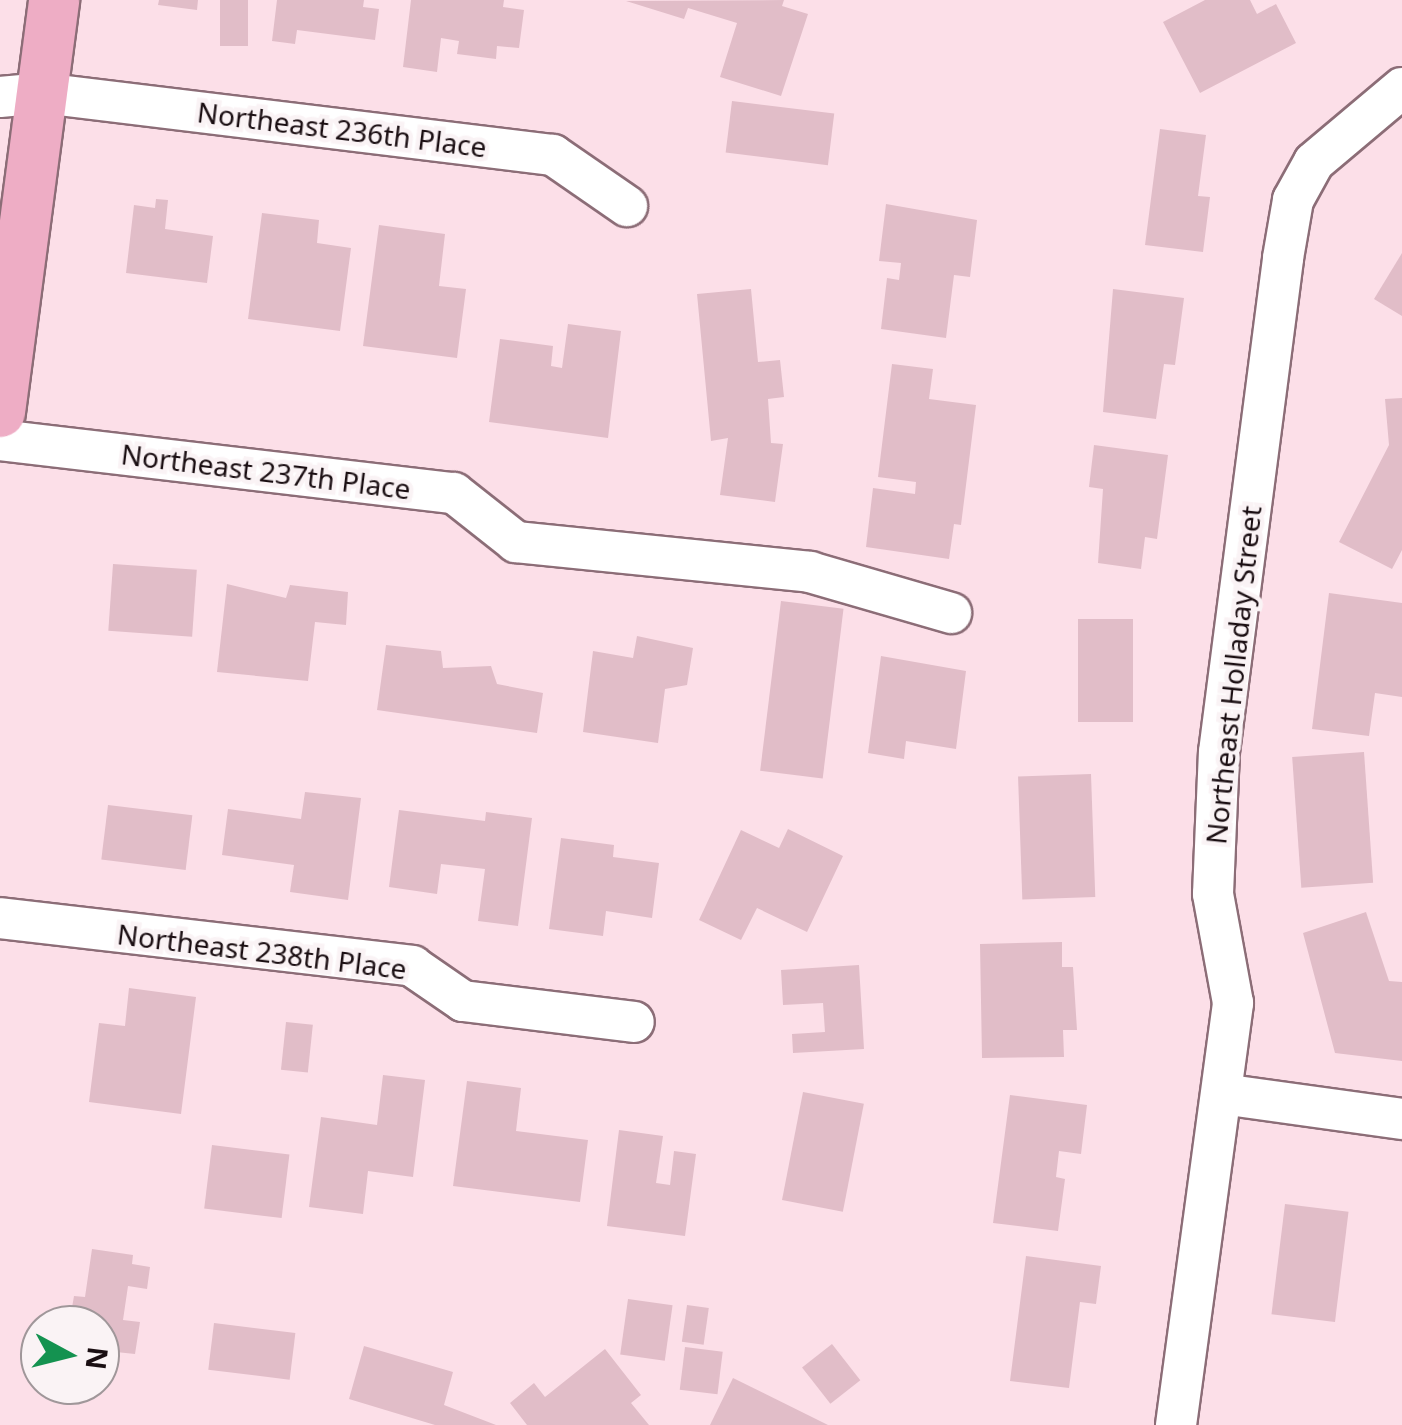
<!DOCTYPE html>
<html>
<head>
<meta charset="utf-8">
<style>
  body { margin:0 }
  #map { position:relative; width:1402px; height:1425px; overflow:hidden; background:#fcdfe8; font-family:"Noto Sans",sans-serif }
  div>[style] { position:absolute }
  .building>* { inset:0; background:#e1bdc8; transform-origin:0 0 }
  .roads { filter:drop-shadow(2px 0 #8c6d77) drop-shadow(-2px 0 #8c6d77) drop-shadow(0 2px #8c6d77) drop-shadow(0 -2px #8c6d77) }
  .minor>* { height:40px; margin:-20px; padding:0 20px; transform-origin:20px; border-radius:20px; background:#fff }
  .major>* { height:50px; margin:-25px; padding:0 25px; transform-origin:25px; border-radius:25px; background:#eeadc5 }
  span { translate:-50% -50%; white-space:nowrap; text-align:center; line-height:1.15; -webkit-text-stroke:9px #faf3f5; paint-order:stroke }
  .street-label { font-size:28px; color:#1a0e12 }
  .north { position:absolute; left:20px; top:1305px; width:100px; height:100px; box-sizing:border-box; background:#faf3f5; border:2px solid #a0979a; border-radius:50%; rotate:97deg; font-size:28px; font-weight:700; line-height:40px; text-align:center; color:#1a0e12 }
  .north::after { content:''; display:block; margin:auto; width:35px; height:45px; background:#149250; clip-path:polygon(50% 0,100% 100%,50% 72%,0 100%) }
</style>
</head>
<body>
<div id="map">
  <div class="building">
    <div style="clip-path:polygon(159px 0,198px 0,197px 10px,158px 5px)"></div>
    <div style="left:220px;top:0;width:28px;height:46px"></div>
    <div style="clip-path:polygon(277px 0,364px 0,363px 7px,379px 9px,375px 40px,297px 30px,295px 44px,272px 41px)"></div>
    <div style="clip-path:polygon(411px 0,504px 0,503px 7px,524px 10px,519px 48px,497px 46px,496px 59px,457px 54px,459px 41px,441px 38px,437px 72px,403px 67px)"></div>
    <div style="clip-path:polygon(784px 0,782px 6px,808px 14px,781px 96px,720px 77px,737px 23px,688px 8px,684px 19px,626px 1px)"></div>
    <div style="clip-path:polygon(1205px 0,1250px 0,1257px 14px,1276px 4px,1296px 43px,1200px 93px,1163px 22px)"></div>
    <div style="left:732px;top:101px;width:103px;height:52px;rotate:7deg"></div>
    <div style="clip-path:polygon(1160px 129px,1206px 135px,1198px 196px,1210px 197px,1203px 252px,1145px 245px)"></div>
    <div style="clip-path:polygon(156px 199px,168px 200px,165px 229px,213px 236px,207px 283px,126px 273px,134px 205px,155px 208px)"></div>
    <div style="clip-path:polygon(886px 204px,977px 220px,970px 277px,954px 275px,946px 338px,881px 329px,887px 278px,899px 280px,901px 263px,879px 261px)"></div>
    <div style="clip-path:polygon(262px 213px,319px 220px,317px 243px,351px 248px,340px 331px,248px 319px)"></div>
    <div style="clip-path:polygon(379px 225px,445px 234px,439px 286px,466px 289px,457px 358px,363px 346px)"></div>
    <div style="clip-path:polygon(1402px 253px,1402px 316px,1374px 299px)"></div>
    <div style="clip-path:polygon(751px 289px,758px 362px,780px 360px,784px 397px,768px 399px,771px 443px,783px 444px,775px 502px,720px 495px,728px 438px,711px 441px,697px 294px)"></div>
    <div style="clip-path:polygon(1113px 289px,1184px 298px,1175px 365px,1164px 364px,1156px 419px,1103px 412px)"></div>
    <div style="clip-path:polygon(568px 324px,621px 331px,608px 438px,489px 422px,500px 339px,553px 346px,551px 366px,562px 368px)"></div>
    <div style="clip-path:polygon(892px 364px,933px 369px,929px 399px,976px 405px,961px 525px,954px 524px,949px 559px,866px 547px,873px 488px,915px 494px,916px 482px,878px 477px)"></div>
    <div style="clip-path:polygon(1402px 398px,1402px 550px,1392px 569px,1339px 542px,1389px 445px,1385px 399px)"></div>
    <div style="clip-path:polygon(1094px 445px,1168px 455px,1157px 539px,1145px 537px,1141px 569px,1098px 563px,1103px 489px,1089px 487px)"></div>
    <div style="left:113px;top:564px;width:84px;height:67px;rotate:4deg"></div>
    <div style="clip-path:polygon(227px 584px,286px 598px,290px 585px,348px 592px,346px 625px,315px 622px,308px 681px,217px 672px)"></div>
    <div style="clip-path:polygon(1329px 593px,1402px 603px,1402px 697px,1375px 693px,1369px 736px,1312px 729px)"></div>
    <div style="left:781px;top:601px;width:63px;height:171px;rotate:7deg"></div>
    <div style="left:1133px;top:619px;width:103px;height:55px;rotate:90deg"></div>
    <div style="clip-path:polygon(637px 636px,693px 648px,687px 685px,665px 689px,658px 743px,583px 732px,593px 651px,633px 658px)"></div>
    <div style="clip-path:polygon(386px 645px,441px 651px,443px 668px,491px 666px,497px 684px,543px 693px,537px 733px,377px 710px)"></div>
    <div style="clip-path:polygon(881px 656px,966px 671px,956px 749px,906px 741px,904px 759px,868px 753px)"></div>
    <div style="left:1364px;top:752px;width:131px;height:72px;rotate:86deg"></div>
    <div style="left:1091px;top:774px;width:123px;height:73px;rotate:88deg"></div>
    <div style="clip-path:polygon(305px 792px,361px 798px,348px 900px,290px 892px,294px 865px,222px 855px,228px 809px,301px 819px)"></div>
    <div style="left:108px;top:805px;width:85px;height:55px;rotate:7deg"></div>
    <div style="clip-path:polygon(399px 810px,485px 821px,486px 812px,532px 818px,518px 926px,478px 921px,485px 869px,441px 864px,437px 894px,389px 887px)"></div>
    <div style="clip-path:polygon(788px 829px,843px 856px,807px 932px,757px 908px,741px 940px,699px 920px,741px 830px,779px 848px)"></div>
    <div style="clip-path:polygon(561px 838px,614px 845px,613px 857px,659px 863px,652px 918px,606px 911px,603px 936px,549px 929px)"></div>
    <div style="clip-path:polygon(1366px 912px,1389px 981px,1402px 982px,1402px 1061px,1335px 1053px,1303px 933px)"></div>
    <div style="clip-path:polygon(1062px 942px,1062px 967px,1073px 967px,1077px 1030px,1063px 1030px,1064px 1057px,982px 1058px,980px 944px)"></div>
    <div style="clip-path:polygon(859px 965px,864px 1049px,793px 1053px,792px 1034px,825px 1032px,823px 1003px,783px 1005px,781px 970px)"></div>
    <div style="clip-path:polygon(129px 988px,196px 997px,181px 1114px,89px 1102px,99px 1023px,125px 1026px)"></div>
    <div style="left:286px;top:1022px;width:27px;height:48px;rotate:6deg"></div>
    <div style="clip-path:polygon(383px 1075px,425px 1080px,413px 1177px,368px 1171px,363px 1214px,309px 1207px,321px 1117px,377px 1125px)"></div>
    <div style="clip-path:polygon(467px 1081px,521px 1088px,516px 1131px,588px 1140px,580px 1202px,453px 1186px)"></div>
    <div style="left:803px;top:1092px;width:62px;height:110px;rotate:11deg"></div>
    <div style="clip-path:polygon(1010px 1095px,1087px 1105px,1081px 1154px,1059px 1151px,1056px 1177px,1065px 1179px,1058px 1231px,993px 1223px)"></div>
    <div style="clip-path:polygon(619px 1130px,663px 1136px,656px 1183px,670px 1185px,674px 1151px,696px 1154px,685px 1236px,607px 1226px)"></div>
    <div style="left:212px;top:1145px;width:78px;height:64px;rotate:7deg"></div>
    <div style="left:1285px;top:1204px;width:64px;height:111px;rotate:7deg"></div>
    <div style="clip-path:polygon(92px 1249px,133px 1255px,132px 1264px,150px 1267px,147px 1289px,128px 1286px,123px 1320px,140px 1322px,135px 1354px,116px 1352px,113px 1371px,100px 1369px,100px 1325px,69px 1325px,74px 1296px,85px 1297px)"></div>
    <div style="clip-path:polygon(1026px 1256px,1101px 1266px,1096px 1304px,1080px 1302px,1069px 1388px,1010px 1381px)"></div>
    <div style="left:628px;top:1299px;width:45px;height:56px;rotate:8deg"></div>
    <div style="left:687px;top:1305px;width:22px;height:37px;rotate:8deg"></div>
    <div style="left:214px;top:1323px;width:82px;height:47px;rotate:7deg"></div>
    <div style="left:832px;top:1344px;width:46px;height:38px;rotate:52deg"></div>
    <div style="clip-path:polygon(364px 1346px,453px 1372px,444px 1405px,496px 1425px,435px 1425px,349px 1399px)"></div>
    <div style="left:685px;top:1347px;width:38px;height:43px;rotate:7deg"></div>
    <div style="clip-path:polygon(605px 1349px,641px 1395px,631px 1403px,649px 1425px,527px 1425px,510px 1403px,534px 1383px,545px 1397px)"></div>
    <div style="clip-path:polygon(733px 1378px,828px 1425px,710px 1425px)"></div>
  </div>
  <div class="roads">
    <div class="minor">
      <div style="left:0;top:97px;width:42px;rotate:-5.4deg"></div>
      <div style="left:42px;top:93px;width:515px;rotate:6.92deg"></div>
      <div style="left:553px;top:155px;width:90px;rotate:34.6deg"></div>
      <div style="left:0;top:440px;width:457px;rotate:6.7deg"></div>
      <div style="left:454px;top:493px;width:79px;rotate:38.3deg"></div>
      <div style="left:516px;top:542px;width:296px;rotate:5.8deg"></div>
      <div style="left:810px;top:572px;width:147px;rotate:16.2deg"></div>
      <div style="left:0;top:918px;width:415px;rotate:6.6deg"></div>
      <div style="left:412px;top:966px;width:62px;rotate:34.5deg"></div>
      <div style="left:463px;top:1001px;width:172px;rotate:7deg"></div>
      <div style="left:1222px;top:1094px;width:182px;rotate:7.9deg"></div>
      <div style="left:1176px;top:1425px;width:426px;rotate:-82.3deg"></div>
      <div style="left:1233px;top:1003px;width:111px;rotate:-100.4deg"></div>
      <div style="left:1213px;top:894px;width:142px;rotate:-87.6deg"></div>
      <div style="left:1219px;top:752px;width:498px;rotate:-82.6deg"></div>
      <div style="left:1283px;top:258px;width:59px;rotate:-80.2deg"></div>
      <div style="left:1293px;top:200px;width:43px;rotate:-61.1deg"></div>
      <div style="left:1314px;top:162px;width:115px;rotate:-40.1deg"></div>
    </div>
    <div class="major">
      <div style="left:0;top:412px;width:416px;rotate:-82.5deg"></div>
    </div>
  </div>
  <div class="street-label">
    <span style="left:342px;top:129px;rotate:7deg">Northeast 236th Place</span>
    <span style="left:266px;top:471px;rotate:7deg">Northeast 237th Place</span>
    <span style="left:1233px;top:675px;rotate:-84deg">Northeast Holladay Street</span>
    <span style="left:262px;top:951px;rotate:7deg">Northeast 238th Place</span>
  </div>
  <div class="north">N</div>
</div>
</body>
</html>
